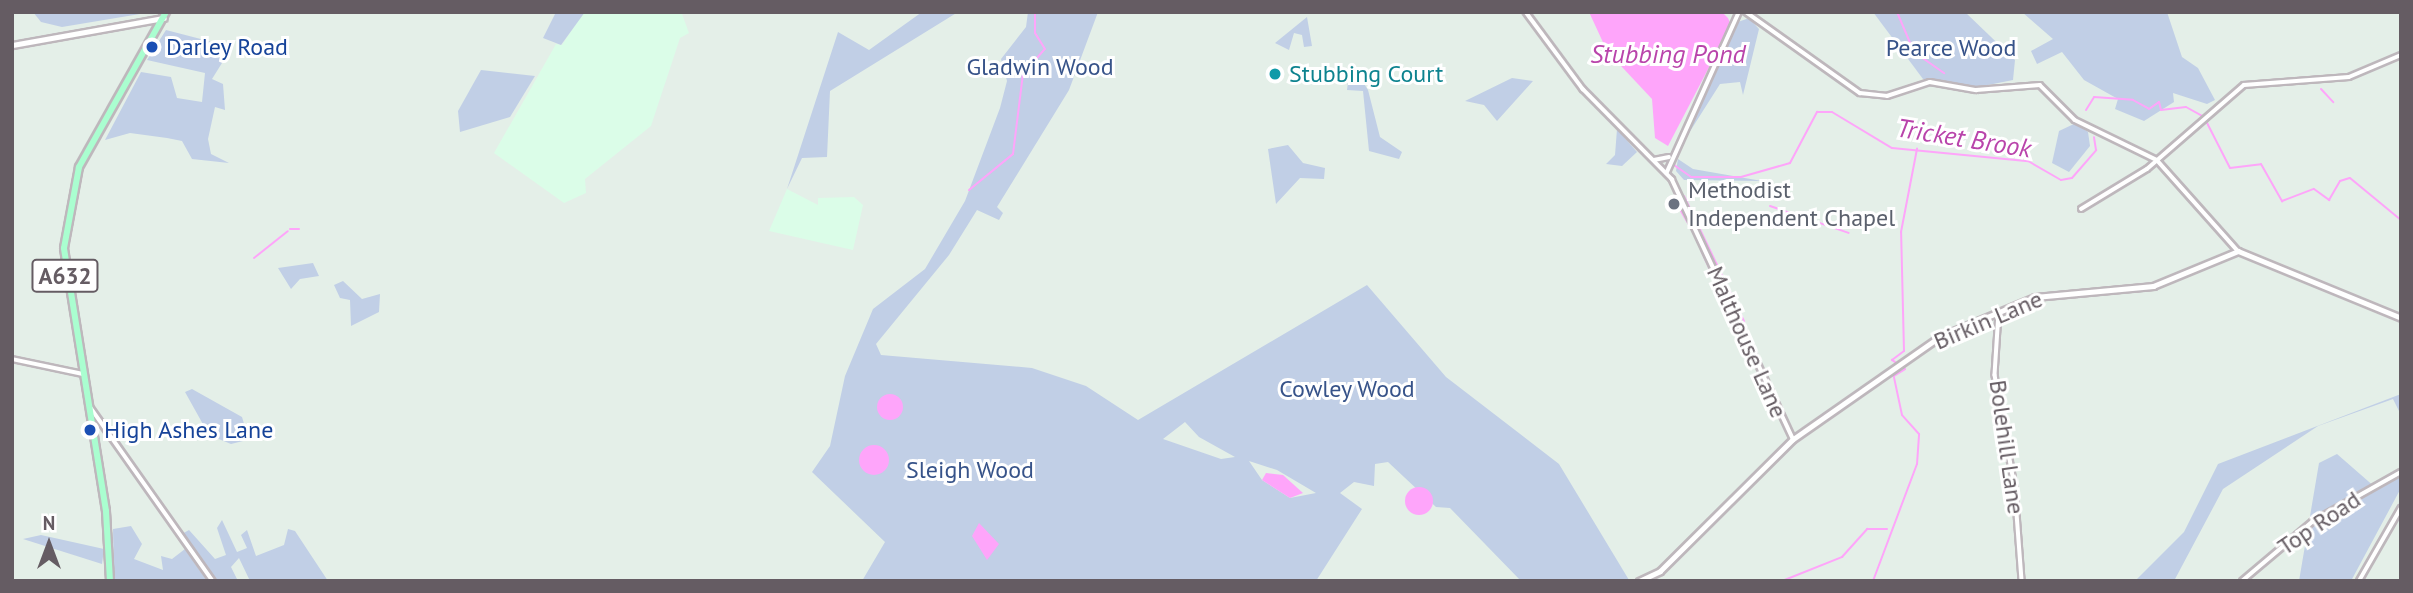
<!DOCTYPE html>
<html>
<head>
<meta charset="utf-8">
<style>
  body { margin:0 }
  #map { position:relative; width:2413px; height:593px; overflow:hidden; background:#e4efe8; font-family:"PT Sans",sans-serif }
  div>[style] { position:absolute }
  .commercial>* { inset:0; background:#dbfde8 }
  .green>* { inset:0; background:#c1cfe6 }
  .water>* { inset:0; background:#fea5fa }
  .round { border-radius:50% }
  .stream>* { height:2px; margin:-1px; padding:0 1px; transform-origin:1px; border-radius:1px; background:#fea5fa }
  .roads { filter:drop-shadow(2px 0 #beb7bc) drop-shadow(-2px 0 #beb7bc) drop-shadow(0 2px #beb7bc) drop-shadow(0 -2px #beb7bc) }
  .minor>* { height:3.5px; margin:-1.75px; padding:0 1.75px; transform-origin:1.75px; border-radius:1.75px; background:#fff }
  .tertiary>* { height:5px; margin:-2.5px; padding:0 2.5px; transform-origin:2.5px; border-radius:2.5px; background:#fff }
  .secondary>* { height:5px; margin:-2.5px; padding:0 2.5px; transform-origin:2.5px; border-radius:2.5px; background:#fff }
  .primary>* { height:6px; margin:-3px; padding:0 3px; transform-origin:3px; border-radius:3px; background:#aafed0 }
  .dots>* { width:19px; height:19px; translate:-50% -50%; box-sizing:border-box; border:4px solid #fff; border-radius:50% }
  span { translate:-50% -50%; white-space:nowrap; text-align:center; line-height:1.15; -webkit-text-stroke:6px #fff; paint-order:stroke }
  .shield-label span { padding:2px 5px; background:#fff; border:2px solid; border-radius:5px; -webkit-text-stroke-width:0 }
  .shield-label { font-size:23px; color:#655c63; font-weight:700 }
  .transit-label { font-size:24px; color:#164399 }
  .left { translate:0 -50%; text-align:left }
  .park-label { font-size:24px; color:#375389 }
  .culture-label { font-size:24px; color:#0d838f }
  .worship-label { font-size:24px; color:#5b616d }
  .street-label { font-size:24px; color:#655c63 }
  .water-label { font-size:26px; color:#b944ab; font-style:italic }
  .frame { position:absolute; inset:0; border:14px solid #655c63; pointer-events:none }
  .north { position:absolute; left:14px; top:509px; width:70px; height:70px; -webkit-text-stroke:5px #fff; paint-order:stroke; rotate:0deg; font-size:19px; font-weight:700; line-height:28px; text-align:center; color:#655c63 }
  .north::after { content:''; display:block; margin:auto; width:24px; height:32px; background:#655c63; clip-path:polygon(50% 0,100% 100%,50% 72%,0 100%) }
</style>
</head>
<body>
<div id="map">
  <div class="commercial">
    <div style="clip-path:polygon(583px 13px,682px 14px,689px 33px,680px 38px,651px 126px,585px 179px,586px 193px,564px 203px,494px 153px,556px 44px,562px 45px)"></div>
    <div style="clip-path:polygon(787px 189px,818px 205px,818px 198px,854px 197px,863px 205px,853px 250px,769px 231px)"></div>
  </div>
  <div class="green">
    <div style="clip-path:polygon(33px 12px,152px 12px,62px 27px,41px 22px)"></div>
    <div style="clip-path:polygon(556px 12px,585px 12px,561px 45px,543px 38px)"></div>
    <div style="clip-path:polygon(922px 12px,958px 12px,830px 91px,827px 157px,802px 158px,787px 189px,838px 32px,869px 50px)"></div>
    <div style="clip-path:polygon(evenodd,1028px 12px,1098px 12px,1069px 90px,997px 207px,1003px 213px,999px 220px,977px 210px,949px 255px,876px 344px,881px 355px,1032px 368px,1086px 386px,1138px 420px,1367px 285px,1446px 377px,1559px 464px,1629px 580px,1521px 581px,1450px 508px,1436px 507px,1388px 462px,1375px 464px,1374px 486px,1354px 482px,1340px 493px,1362px 509px,1316px 581px,862px 581px,885px 542px,812px 472px,830px 446px,845px 376px,873px 309px,925px 269px,965px 201px,1000px 108px,1007px 81px,1001px 59px,1026px 27px,1028px 12px,1185px 422px,1199px 437px,1235px 457px,1221px 459px,1163px 439px,1185px 422px,1028px 12px,1249px 461px,1277px 470px,1316px 493px,1290px 498px,1262px 480px,1249px 461px)"></div>
    <div style="clip-path:polygon(1873px 12px,1965px 12px,2015px 60px,2013px 80px,1973px 88px,1923px 79px)"></div>
    <div style="clip-path:polygon(2022px 12px,2167px 12px,2182px 57px,2198px 68px,2215px 100px,2207px 104px,2173px 93px,2174px 102px,2144px 121px,2115px 109px,2118px 99px,2084px 80px,2062px 52px,2037px 64px,2031px 51px,2053px 39px)"></div>
    <div style="clip-path:polygon(1307px 17px,1312px 46px,1304px 47px,1302px 35px,1294px 33px,1289px 50px,1275px 43px)"></div>
    <div style="clip-path:polygon(1749px 18px,1759px 29px,1743px 95px,1740px 82px,1720px 84px,1675px 155px,1738px 22px)"></div>
    <div style="clip-path:polygon(166px 30px,220px 44px,222px 63px,212px 79px,223px 84px,225px 110px,215px 107px,208px 139px,211px 154px,229px 163px,192px 159px,182px 141px,167px 138px,130px 133px,105px 140px,141px 72px,171px 77px,177px 98px,202px 102px,205px 73px,147px 60px)"></div>
    <div style="clip-path:polygon(481px 70px,535px 76px,510px 117px,460px 132px,458px 111px)"></div>
    <div style="clip-path:polygon(1512px 78px,1533px 81px,1497px 121px,1484px 105px,1465px 101px)"></div>
    <div style="clip-path:polygon(1348px 82px,1363px 82px,1368px 90px,1380px 137px,1402px 152px,1399px 159px,1369px 151px,1363px 91px,1347px 90px)"></div>
    <div style="clip-path:polygon(2076px 123px,2088px 132px,2090px 146px,2069px 172px,2052px 163px,2059px 131px)"></div>
    <div style="clip-path:polygon(1617px 129px,1637px 152px,1622px 166px,1606px 164px,1615px 155px)"></div>
    <div style="clip-path:polygon(1288px 145px,1303px 163px,1325px 168px,1324px 179px,1300px 178px,1276px 204px,1268px 149px)"></div>
    <div style="clip-path:polygon(1678px 159px,1693px 169px,1762px 181px,1684px 180px,1676px 171px)"></div>
    <div style="clip-path:polygon(313px 263px,319px 276px,300px 279px,291px 289px,278px 268px)"></div>
    <div style="clip-path:polygon(343px 281px,362px 299px,380px 294px,379px 312px,351px 326px,350px 300px,340px 298px,334px 285px)"></div>
    <div style="clip-path:polygon(192px 389px,242px 417px,245px 427px,254px 424px,259px 437px,231px 444px,209px 435px,185px 392px)"></div>
    <div style="clip-path:polygon(2401px 394px,2401px 415px,2393px 399px,2318px 426px,2223px 489px,2174px 581px,2135px 581px,2184px 532px,2218px 464px)"></div>
    <div style="clip-path:polygon(2337px 454px,2376px 488px,2401px 475px,2401px 488px,2351px 581px,2299px 581px,2319px 463px)"></div>
    <div style="clip-path:polygon(222px 520px,237px 552px,247px 548px,241px 535px,247px 530px,256px 556px,284px 545px,288px 529px,295px 531px,328px 581px,250px 581px,239px 558px,231px 567px,238px 581px,218px 581px,182px 534px,189px 530px,215px 559px,226px 555px,217px 528px)"></div>
    <div style="clip-path:polygon(131px 526px,142px 544px,134px 559px,163px 570px,161px 556px,172px 559px,185px 549px,207px 581px,114px 581px,113px 529px)"></div>
    <div style="clip-path:polygon(41px 535px,104px 549px,102px 564px,23px 539px)"></div>
  </div>
  <div class="water">
    <div style="clip-path:polygon(1589px 12px,1722px 12px,1728px 18px,1731px 25px,1668px 146px,1655px 138px,1652px 99px,1607px 51px)"></div>
    <div class="round" style="left:877px;top:394px;width:26px;height:26px"></div>
    <div class="round" style="left:859px;top:445px;width:30px;height:30px"></div>
    <div style="clip-path:polygon(1266px 473px,1283px 475px,1303px 493px,1290px 498px,1262px 480px)"></div>
    <div class="round" style="left:1405px;top:487px;width:28px;height:28px"></div>
    <div style="clip-path:polygon(979px 523px,999px 544px,987px 560px,972px 536px)"></div>
  </div>
  <div class="stream">
    <div style="left:1897px;top:12px;width:43px;rotate:67deg"></div>
    <div style="left:1914px;top:52px;width:37px;rotate:35deg"></div>
    <div style="left:2321px;top:89px;width:18px;rotate:47deg"></div>
    <div style="left:2086px;top:110px;width:15px;rotate:-58deg"></div>
    <div style="left:2094px;top:97px;width:39px;rotate:4deg"></div>
    <div style="left:2133px;top:100px;width:18px;rotate:29deg"></div>
    <div style="left:2149px;top:109px;width:12px;rotate:-35deg"></div>
    <div style="left:2159px;top:102px;width:8px;rotate:76deg"></div>
    <div style="left:2161px;top:110px;width:25px;rotate:-7deg"></div>
    <div style="left:2186px;top:107px;width:21px;rotate:29deg"></div>
    <div style="left:2204px;top:117px;width:57px;rotate:63deg"></div>
    <div style="left:2230px;top:168px;width:31px;rotate:-7deg"></div>
    <div style="left:2261px;top:164px;width:43px;rotate:60.4deg"></div>
    <div style="left:2282px;top:201px;width:34px;rotate:-21deg"></div>
    <div style="left:2314px;top:189px;width:19px;rotate:36deg"></div>
    <div style="left:2329px;top:200px;width:22px;rotate:-60deg"></div>
    <div style="left:2340px;top:181px;width:10px;rotate:-17deg"></div>
    <div style="left:2350px;top:178px;width:66px;rotate:39.5deg"></div>
    <div style="left:1670px;top:169px;width:6px;rotate:-45deg"></div>
    <div style="left:1674px;top:165px;width:21px;rotate:35deg"></div>
    <div style="left:1691px;top:177px;width:50px"></div>
    <div style="left:1741px;top:177px;width:51px;rotate:-15.9deg"></div>
    <div style="left:1790px;top:163px;width:58px;rotate:-62.1deg"></div>
    <div style="left:1817px;top:112px;width:15px"></div>
    <div style="left:1832px;top:112px;width:70px;rotate:31deg"></div>
    <div style="left:1892px;top:148px;width:137px;rotate:5.5deg"></div>
    <div style="left:2028px;top:161px;width:38px;rotate:30deg"></div>
    <div style="left:2061px;top:180px;width:11px;rotate:-10deg"></div>
    <div style="left:2072px;top:178px;width:37px;rotate:-49deg"></div>
    <div style="left:2096px;top:150px;width:13px;rotate:-99deg"></div>
    <div style="left:969px;top:190px;width:57px;rotate:-39.3deg"></div>
    <div style="left:1013px;top:154px;width:81px;rotate:-82.9deg"></div>
    <div style="left:1023px;top:74px;width:33px;rotate:-49deg"></div>
    <div style="left:1045px;top:49px;width:19px;rotate:-122deg"></div>
    <div style="left:1035px;top:33px;width:21px;rotate:-90deg"></div>
    <div style="left:1684px;top:196px;width:139px;rotate:64.4deg"></div>
    <div style="left:1770px;top:206px;width:83px;rotate:18.9deg"></div>
    <div style="left:1681px;top:211px;width:20px;rotate:60deg"></div>
    <div style="left:290px;top:229px;width:9px"></div>
    <div style="left:1701px;top:250px;width:75px;rotate:65.5deg"></div>
    <div style="left:254px;top:258px;width:43px;rotate:-38.5deg"></div>
    <div style="left:1782px;top:581px;width:65px;rotate:-21.8deg"></div>
    <div style="left:1842px;top:557px;width:38px;rotate:-48deg"></div>
    <div style="left:1867px;top:529px;width:20px"></div>
    <div style="left:1873px;top:581px;width:125px;rotate:-69.4deg"></div>
    <div style="left:1917px;top:464px;width:30px;rotate:-86deg"></div>
    <div style="left:1919px;top:434px;width:25px;rotate:-132deg"></div>
    <div style="left:1902px;top:415px;width:40px;rotate:-102deg"></div>
    <div style="left:1894px;top:376px;width:13px;rotate:-32deg"></div>
    <div style="left:1905px;top:369px;width:16px;rotate:-145deg"></div>
    <div style="left:1892px;top:360px;width:15px;rotate:-37deg"></div>
    <div style="left:1904px;top:351px;width:119px;rotate:-91.4deg"></div>
    <div style="left:1901px;top:232px;width:85px;rotate:-79.1deg"></div>
  </div>
  <div class="roads">
    <div class="minor">
      <div style="left:1526px;top:12px;width:96px;rotate:53.5deg"></div>
      <div style="left:1583px;top:89px;width:127px;rotate:45.3deg"></div>
      <div style="left:1672px;top:179px;width:287px;rotate:65deg"></div>
      <div style="left:1746px;top:12px;width:140px;rotate:35.4deg"></div>
      <div style="left:1860px;top:93px;width:27px;rotate:6deg"></div>
      <div style="left:1887px;top:96px;width:45px;rotate:-18deg"></div>
      <div style="left:1930px;top:82px;width:47px;rotate:9.9deg"></div>
      <div style="left:1976px;top:90px;width:64px;rotate:-4.5deg"></div>
      <div style="left:2040px;top:85px;width:49px;rotate:45deg"></div>
      <div style="left:2075px;top:120px;width:91px;rotate:26deg"></div>
      <div style="left:2157px;top:160px;width:122px;rotate:48.3deg"></div>
      <div style="left:1654px;top:160px;width:15px;rotate:-11deg"></div>
      <div style="left:1667px;top:172px;width:175px;rotate:-65.8deg"></div>
      <div style="left:2081px;top:209px;width:77px;rotate:-31.2deg"></div>
      <div style="left:2147px;top:169px;width:128px;rotate:-40.9deg"></div>
      <div style="left:2244px;top:85px;width:105px;rotate:-4.4deg"></div>
      <div style="left:2349px;top:77px;width:56px;rotate:-22.9deg"></div>
      <div style="left:1999px;top:313px;width:62px;rotate:93.7deg"></div>
      <div style="left:1995px;top:375px;width:114px;rotate:79.9deg"></div>
      <div style="left:2015px;top:487px;width:94px;rotate:85.7deg"></div>
      <div style="left:12px;top:359px;width:73px;rotate:11.9deg"></div>
      <div style="left:91px;top:408px;width:212px;rotate:54.8deg"></div>
      <div style="left:2242px;top:581px;width:92px;rotate:-40.1deg"></div>
      <div style="left:2312px;top:522px;width:102px;rotate:-29.3deg"></div>
      <div style="left:2359px;top:581px;width:84px;rotate:-60.1deg"></div>
    </div>
    <div class="tertiary">
      <div style="left:1639px;top:581px;width:23px;rotate:-25deg"></div>
      <div style="left:1660px;top:571px;width:187px;rotate:-44.8deg"></div>
      <div style="left:1793px;top:439px;width:178px;rotate:-34.9deg"></div>
      <div style="left:1939px;top:337px;width:104px;rotate:-22.6deg"></div>
      <div style="left:2035px;top:297px;width:119px;rotate:-5.3deg"></div>
      <div style="left:2153px;top:286px;width:92px;rotate:-22.4deg"></div>
      <div style="left:2238px;top:251px;width:176px;rotate:22.3deg"></div>
    </div>
    <div class="secondary">
      <div style="left:12px;top:45px;width:154px;rotate:-10.1deg"></div>
    </div>
    <div class="primary">
      <div style="left:110px;top:581px;width:70px;rotate:-93.3deg"></div>
      <div style="left:106px;top:511px;width:266px;rotate:-99.1deg"></div>
      <div style="left:64px;top:248px;width:82px;rotate:-79.5deg"></div>
      <div style="left:79px;top:167px;width:178px;rotate:-60.7deg"></div>
    </div>
  </div>
  <div class="dots">
    <div style="left:152px;top:47px;background:#1a4fb4"></div>
    <div style="left:1275px;top:74px;background:#0f9aa8"></div>
    <div style="left:1674px;top:204px;background:#6b7280"></div>
    <div style="left:90px;top:430px;background:#1a4fb4"></div>
  </div>
  <div class="shield-label">
    <span style="left:65px;top:276px">A632</span>
  </div>
  <div class="transit-label">
    <span class="left" style="left:166px;top:47px">Darley Road</span>
    <span class="left" style="left:104px;top:430px">High Ashes Lane</span>
  </div>
  <div class="park-label">
    <span style="left:1951px;top:48px">Pearce Wood</span>
    <span style="left:1040px;top:67px">Gladwin Wood</span>
    <span style="left:1347px;top:389px">Cowley Wood</span>
    <span style="left:970px;top:470px">Sleigh Wood</span>
  </div>
  <div class="culture-label">
    <span class="left" style="left:1289px;top:74px">Stubbing Court</span>
  </div>
  <div class="worship-label">
    <span class="left" style="left:1688px;top:204px">Methodist<br>Independent Chapel</span>
  </div>
  <div class="street-label">
    <span style="left:1988px;top:320px;rotate:-23deg">Birkin Lane</span>
    <span style="left:1747px;top:342px;rotate:66deg">Malthouse Lane</span>
    <span style="left:2007px;top:447px;rotate:82deg">Bolehill Lane</span>
    <span style="left:2319px;top:523px;rotate:-34deg">Top Road</span>
  </div>
  <div class="water-label">
    <span style="left:1668px;top:54px">Stubbing Pond</span>
    <span style="left:1964px;top:138px;rotate:9deg">Tricket Brook</span>
  </div>
  <div class="frame"></div>
  <div class="north">N</div>
</div>
</body>
</html>
